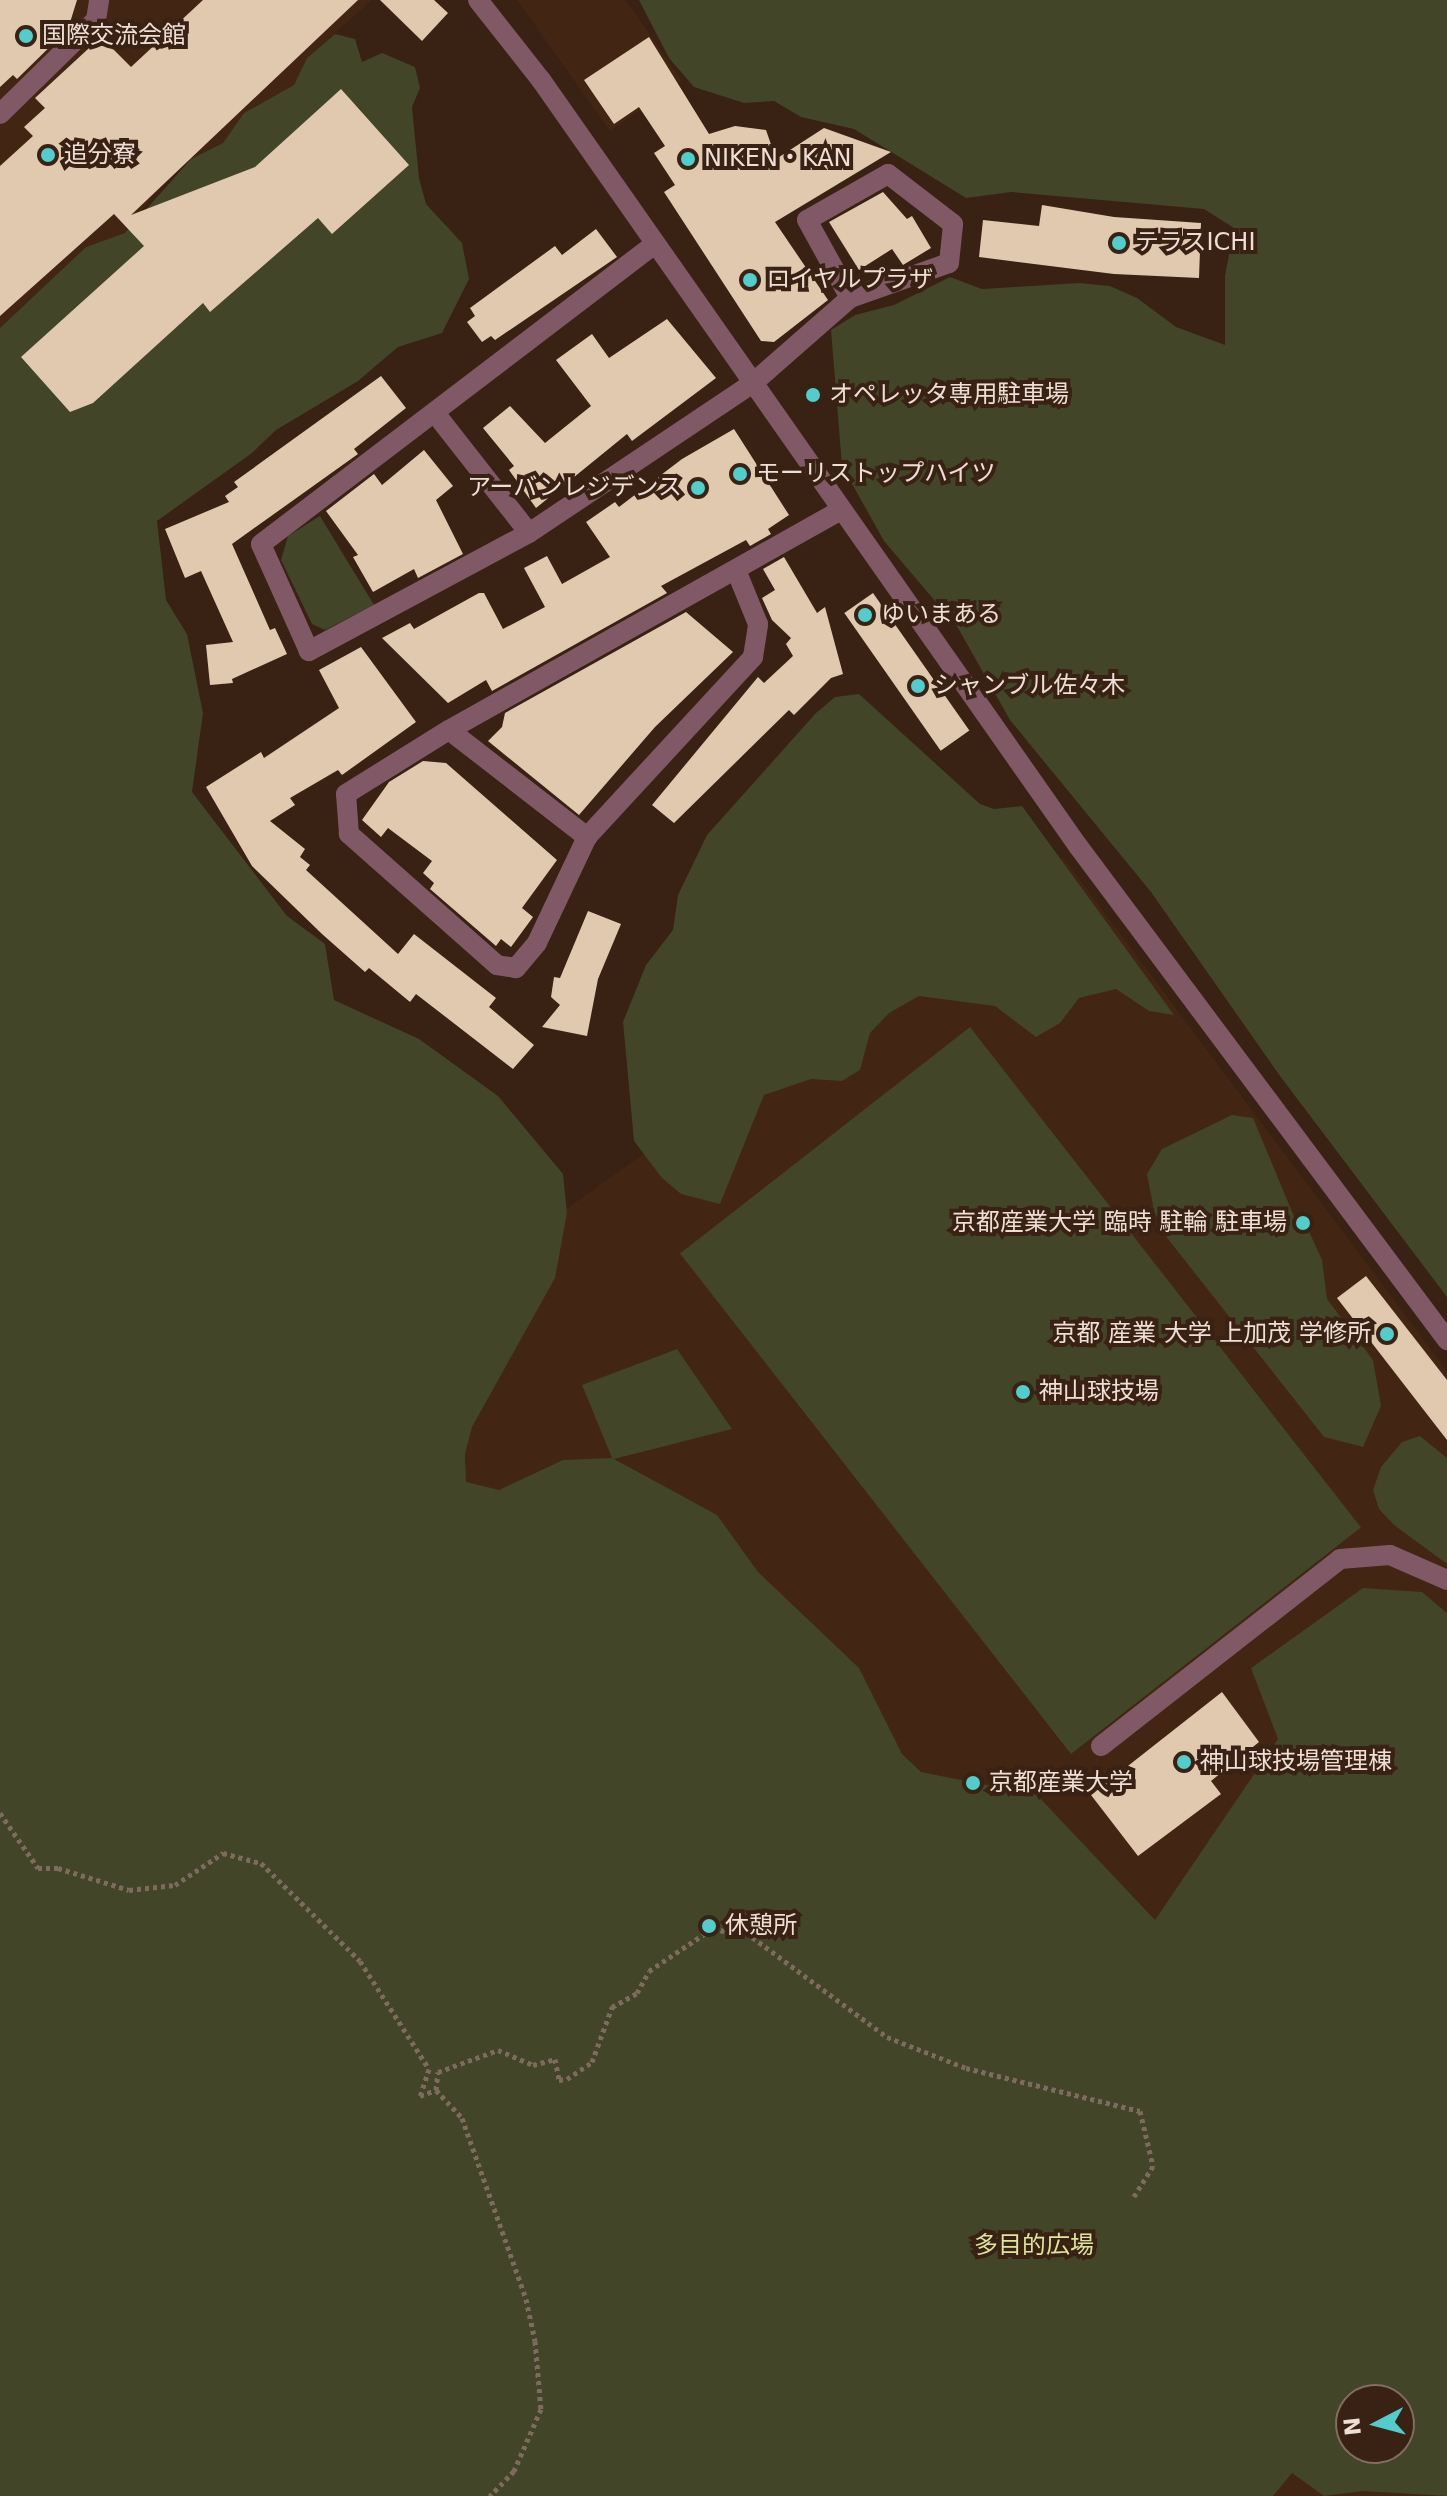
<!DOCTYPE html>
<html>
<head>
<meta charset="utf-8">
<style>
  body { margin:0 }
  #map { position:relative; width:1447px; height:2496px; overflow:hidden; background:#392113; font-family:"DejaVu Sans","Noto Sans JP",sans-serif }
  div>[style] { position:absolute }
  .built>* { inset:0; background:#422512 }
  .green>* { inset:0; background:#424528; transform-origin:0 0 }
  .building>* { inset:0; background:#e1c9b0; transform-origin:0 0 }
  .path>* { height:5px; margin-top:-2.5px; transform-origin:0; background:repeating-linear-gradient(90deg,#7f6a5e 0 4px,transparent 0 8px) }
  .minor>* { height:20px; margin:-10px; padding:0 10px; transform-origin:10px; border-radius:10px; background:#805866 }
  .dots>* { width:22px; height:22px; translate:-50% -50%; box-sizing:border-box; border:4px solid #392113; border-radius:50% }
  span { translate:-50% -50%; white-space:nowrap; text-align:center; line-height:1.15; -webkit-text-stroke:8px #392113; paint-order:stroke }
  .poi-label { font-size:24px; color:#eeded5 }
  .left { translate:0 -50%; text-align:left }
  .right { translate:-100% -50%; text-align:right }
  .park-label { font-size:24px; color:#dce59d }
  .north { position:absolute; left:1335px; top:2384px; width:80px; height:80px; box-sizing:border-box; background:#392113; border:2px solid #816d61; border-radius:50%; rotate:264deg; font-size:22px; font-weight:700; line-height:32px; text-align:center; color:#eeded5 }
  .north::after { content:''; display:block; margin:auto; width:28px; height:36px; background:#52cdcc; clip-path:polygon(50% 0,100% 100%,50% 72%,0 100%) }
</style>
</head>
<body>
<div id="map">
  <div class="built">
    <div style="clip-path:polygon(0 0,372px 0,307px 58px,294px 85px,244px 113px,223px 143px,191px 159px,152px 197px,125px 233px,86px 247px,0 328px)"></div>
    <div style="clip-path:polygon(517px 0,626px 0,682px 81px,610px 131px)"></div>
    <div style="clip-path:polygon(evenodd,1063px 857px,1447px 1371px,1447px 2496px,490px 2496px,426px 1308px,1063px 857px,1351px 2400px,1399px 2400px,1399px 2448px,1351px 2448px,1351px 2400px)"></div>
  </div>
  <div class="green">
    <div style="clip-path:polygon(639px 0,1447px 0,1447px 1297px,1280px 1076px,1151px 892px,1010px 720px,958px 628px,884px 541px,842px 466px,831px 330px,855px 315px,894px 305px,950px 277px,982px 289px,1079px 283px,1110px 286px,1137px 298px,1176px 327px,1225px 345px,1225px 276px,1234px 228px,1204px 209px,1011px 192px,966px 198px,854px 129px,801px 117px,774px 101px,744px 103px,694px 87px,669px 58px)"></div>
    <div style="clip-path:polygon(evenodd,335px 34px,355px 39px,362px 62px,382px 53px,415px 67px,420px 88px,412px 107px,419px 178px,426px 204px,462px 243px,469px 279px,442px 333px,398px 347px,358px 381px,276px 430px,252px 453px,157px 521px,166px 600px,187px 634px,203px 713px,192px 792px,287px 916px,325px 944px,334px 1000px,419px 1039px,498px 1096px,563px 1174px,567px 1213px,555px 1278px,472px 1427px,465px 1454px,466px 1482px,499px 1490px,563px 1460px,612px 1458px,582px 1385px,677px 1349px,732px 1429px,614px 1459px,717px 1515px,758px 1572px,859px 1668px,902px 1754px,921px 1772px,1037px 1795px,1155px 1920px,1278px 1739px,1251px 1668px,1363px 1588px,1422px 1592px,1447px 1613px,1447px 2496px,1363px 2491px,1324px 2496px,1292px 2473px,1273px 2496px,0 2496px,0 328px,86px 247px,125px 233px,191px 159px,223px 143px,244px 113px,294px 85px,307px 58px,335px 34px,1351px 2400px,1399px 2400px,1399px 2448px,1351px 2448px,1351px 2400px)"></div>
    <div style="clip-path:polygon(320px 516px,374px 605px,325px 630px,312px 624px,281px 560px,288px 536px)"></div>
    <div style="clip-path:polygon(859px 694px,980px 804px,994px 809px,1022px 806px,1174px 1015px,1149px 1011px,1116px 989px,1079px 998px,1060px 1023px,1036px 1037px,995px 1006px,919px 996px,889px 1013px,870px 1033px,860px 1070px,842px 1081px,811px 1079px,764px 1095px,720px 1204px,681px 1194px,662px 1178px,634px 1141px,623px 1022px,646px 965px,673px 930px,678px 895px,707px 835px,816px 713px,835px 697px)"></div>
    <div style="left:970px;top:1027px;width:635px;height:368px;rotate:52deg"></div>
    <div style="clip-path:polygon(1232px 1115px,1253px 1118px,1298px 1226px,1308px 1229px,1322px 1260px,1327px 1299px,1373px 1360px,1381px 1406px,1363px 1447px,1324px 1437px,1168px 1239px,1154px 1211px,1147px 1174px,1162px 1149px)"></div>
    <div style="clip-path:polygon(1420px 1436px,1447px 1458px,1447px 1564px,1394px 1525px,1379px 1509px,1373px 1490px,1381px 1467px,1402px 1442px)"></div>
  </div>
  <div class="building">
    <div style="clip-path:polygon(0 0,77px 0,68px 29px,17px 79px,13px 75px,0 87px)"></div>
    <div style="clip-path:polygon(203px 0,358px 0,131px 215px,255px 167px,341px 89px,409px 165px,332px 234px,318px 218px,210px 312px,203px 303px,93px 403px,70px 412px,21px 357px,144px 246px,114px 214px,0 316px,0 166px,33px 136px,24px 127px,45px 108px,35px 98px,101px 37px,131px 67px)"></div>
    <div style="clip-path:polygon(380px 0,434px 0,448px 13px,422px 41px)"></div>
    <div style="clip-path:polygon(649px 37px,709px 134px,735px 126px,766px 130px,776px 159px,824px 128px,891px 152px,775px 222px,828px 300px,774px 342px,761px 341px,664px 192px,675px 185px,654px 153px,665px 146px,639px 107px,614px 124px,584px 80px)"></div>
    <div style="clip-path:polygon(883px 192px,907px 219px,912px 216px,931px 248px,903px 265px,892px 249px,859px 270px,829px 222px)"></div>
    <div style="clip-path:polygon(1042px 205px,1114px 217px,1201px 223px,1199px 278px,1114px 274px,979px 257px,983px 220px,1039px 226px)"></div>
    <div style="clip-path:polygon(596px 229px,617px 257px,495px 340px,491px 336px,482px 342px,467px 322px,475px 316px,470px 308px,555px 246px,562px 255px)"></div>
    <div style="clip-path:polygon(667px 319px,716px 378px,632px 441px,627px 434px,536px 508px,509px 470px,514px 466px,483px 428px,510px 406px,545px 443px,591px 406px,556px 360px,592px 334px,609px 358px)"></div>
    <div style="clip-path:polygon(381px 376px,406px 408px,354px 449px,358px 454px,232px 544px,270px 630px,275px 628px,287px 654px,232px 679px,233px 683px,210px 685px,206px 645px,233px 642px,201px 571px,185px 578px,165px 529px,229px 502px,225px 496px,238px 487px,234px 482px)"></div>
    <div style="clip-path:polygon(734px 429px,789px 515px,768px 529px,771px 534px,750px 546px,746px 540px,661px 586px,667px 593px,492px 691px,486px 680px,448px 703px,382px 638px,410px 623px,414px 629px,479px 593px,484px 593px,503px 629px,545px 607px,524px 568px,547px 556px,562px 584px,610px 557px,586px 522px,615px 502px,619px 507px,682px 459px)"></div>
    <div style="clip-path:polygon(424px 450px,453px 486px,436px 500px,463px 554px,418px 578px,414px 569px,373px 592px,353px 557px,358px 555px,326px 511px,374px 474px,382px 485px)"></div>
    <div style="clip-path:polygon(784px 557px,817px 613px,825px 607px,843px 674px,831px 678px,794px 715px,789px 710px,674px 823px,652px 805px,758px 677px,764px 683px,793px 656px,786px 644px,791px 638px,772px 620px,762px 598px,775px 590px,763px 569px)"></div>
    <div style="left:873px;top:593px;width:168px;height:35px;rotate:55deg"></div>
    <div style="clip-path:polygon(686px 612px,733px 652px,655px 727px,579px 815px,488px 741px,502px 727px,505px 713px)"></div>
    <div style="clip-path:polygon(361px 647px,416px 722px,342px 775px,338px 770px,290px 798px,295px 805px,270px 821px,305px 849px,300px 857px,310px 865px,306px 870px,398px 954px,414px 934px,496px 998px,489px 1007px,534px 1045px,513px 1069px,416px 994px,410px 1002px,369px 968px,365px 972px,322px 934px,252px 866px,206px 787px,261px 752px,264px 758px,339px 708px,319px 670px)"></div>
    <div style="clip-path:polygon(423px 761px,446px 763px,557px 860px,522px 908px,533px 917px,511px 947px,501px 939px,496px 946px,430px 889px,434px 883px,423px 873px,432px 861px,388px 828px,381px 837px,362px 820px,389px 782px)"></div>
    <div style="clip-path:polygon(588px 911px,621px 924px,598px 979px,587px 1036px,542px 1027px,560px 1005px,551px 997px,554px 977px,560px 978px)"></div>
    <div style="clip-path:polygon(1366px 1276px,1447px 1380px,1447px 1440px,1337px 1298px)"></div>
    <div style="clip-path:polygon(1222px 1692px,1259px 1742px,1211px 1781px,1221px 1794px,1138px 1856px,1091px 1795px)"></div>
  </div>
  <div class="path">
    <div style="left:0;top:1813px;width:67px;rotate:55.4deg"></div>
    <div style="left:38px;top:1868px;width:20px"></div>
    <div style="left:58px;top:1868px;width:74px;rotate:17.2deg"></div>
    <div style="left:129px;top:1890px;width:46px;rotate:-6.2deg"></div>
    <div style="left:175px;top:1885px;width:58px;rotate:-33.7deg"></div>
    <div style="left:223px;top:1853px;width:39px;rotate:15deg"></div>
    <div style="left:261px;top:1863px;width:139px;rotate:44.7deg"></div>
    <div style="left:360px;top:1961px;width:128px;rotate:57.4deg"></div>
    <div style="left:429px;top:2069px;width:28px;rotate:108deg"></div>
    <div style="left:420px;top:2096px;width:17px;rotate:-21deg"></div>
    <div style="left:436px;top:2090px;width:18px;rotate:-84deg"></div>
    <div style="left:438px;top:2072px;width:64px;rotate:-20.1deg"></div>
    <div style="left:498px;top:2050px;width:38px;rotate:23deg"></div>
    <div style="left:533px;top:2065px;width:23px;rotate:-15deg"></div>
    <div style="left:555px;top:2059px;width:21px;rotate:79deg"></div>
    <div style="left:559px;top:2080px;width:8px;rotate:-7deg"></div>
    <div style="left:567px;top:2079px;width:30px;rotate:-34deg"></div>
    <div style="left:592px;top:2062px;width:59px;rotate:-70deg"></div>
    <div style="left:612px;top:2007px;width:29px;rotate:-29deg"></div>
    <div style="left:637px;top:1993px;width:25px;rotate:-61deg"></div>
    <div style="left:649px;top:1971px;width:77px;rotate:-33.9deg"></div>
    <div style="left:713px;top:1928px;width:18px;rotate:16deg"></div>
    <div style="left:730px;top:1933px;width:10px;rotate:-73deg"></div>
    <div style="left:733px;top:1923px;width:192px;rotate:36.5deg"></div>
    <div style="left:887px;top:2037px;width:85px;rotate:21.4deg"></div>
    <div style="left:966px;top:2068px;width:179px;rotate:13.9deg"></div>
    <div style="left:1140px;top:2111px;width:57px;rotate:76.7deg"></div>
    <div style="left:1153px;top:2166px;width:38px;rotate:122deg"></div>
    <div style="left:436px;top:2090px;width:38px;rotate:47deg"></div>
    <div style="left:462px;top:2118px;width:192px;rotate:70.5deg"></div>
    <div style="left:526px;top:2299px;width:43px;rotate:77.9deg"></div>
    <div style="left:535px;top:2341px;width:68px;rotate:85deg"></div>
    <div style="left:541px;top:2409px;width:68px;rotate:113.5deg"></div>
    <div style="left:514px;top:2471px;width:35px;rotate:134deg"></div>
  </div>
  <div class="minor">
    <div style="left:478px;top:0;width:102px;rotate:51.8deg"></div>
    <div style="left:541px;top:80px;width:935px;rotate:54.97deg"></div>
    <div style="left:1078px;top:846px;width:617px;rotate:53.24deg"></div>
    <div style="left:0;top:114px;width:134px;rotate:-44.4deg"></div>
    <div style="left:96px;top:20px;width:20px;rotate:-81deg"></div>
    <div style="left:435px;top:413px;width:152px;rotate:51.9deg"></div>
    <div style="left:529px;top:533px;width:250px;rotate:151.8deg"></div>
    <div style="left:309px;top:651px;width:117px;rotate:-114.2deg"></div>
    <div style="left:261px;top:544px;width:494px;rotate:-37.3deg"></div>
    <div style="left:529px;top:533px;width:270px;rotate:-33.8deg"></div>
    <div style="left:753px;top:383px;width:129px;rotate:-41.2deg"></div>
    <div style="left:850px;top:298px;width:105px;rotate:-19.5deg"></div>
    <div style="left:949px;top:263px;width:39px;rotate:-84deg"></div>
    <div style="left:953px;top:224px;width:82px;rotate:-142.4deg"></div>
    <div style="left:888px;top:174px;width:93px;rotate:150.4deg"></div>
    <div style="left:807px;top:220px;width:89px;rotate:61.1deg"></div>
    <div style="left:449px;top:730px;width:175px;rotate:37.8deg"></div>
    <div style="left:587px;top:837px;width:117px;rotate:115.3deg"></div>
    <div style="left:537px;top:943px;width:33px;rotate:130deg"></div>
    <div style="left:516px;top:968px;width:19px;rotate:-171deg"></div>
    <div style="left:497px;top:965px;width:198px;rotate:-138.5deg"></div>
    <div style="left:349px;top:834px;width:40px;rotate:-94.3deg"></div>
    <div style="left:346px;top:794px;width:121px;rotate:-31.9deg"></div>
    <div style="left:449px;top:730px;width:450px;rotate:-29.3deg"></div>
    <div style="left:587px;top:837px;width:245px;rotate:-47.3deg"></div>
    <div style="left:753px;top:657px;width:33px;rotate:-81deg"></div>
    <div style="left:758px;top:624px;width:58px;rotate:-112.2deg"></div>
    <div style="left:1101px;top:1746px;width:303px;rotate:-38deg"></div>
    <div style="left:1340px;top:1559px;width:50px;rotate:-4.6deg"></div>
    <div style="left:1390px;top:1555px;width:62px;rotate:23.7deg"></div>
  </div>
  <div class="dots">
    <div style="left:26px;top:36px;background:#52cdcc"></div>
    <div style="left:48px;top:155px;background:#52cdcc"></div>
    <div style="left:688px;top:159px;background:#52cdcc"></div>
    <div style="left:1119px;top:243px;background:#52cdcc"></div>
    <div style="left:750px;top:280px;background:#52cdcc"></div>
    <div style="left:813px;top:395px;background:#52cdcc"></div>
    <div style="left:740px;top:474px;background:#52cdcc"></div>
    <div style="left:698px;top:488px;background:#52cdcc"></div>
    <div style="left:865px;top:615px;background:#52cdcc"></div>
    <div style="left:918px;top:686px;background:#52cdcc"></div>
    <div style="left:1303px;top:1223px;background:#52cdcc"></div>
    <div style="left:1387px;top:1334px;background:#52cdcc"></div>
    <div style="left:1023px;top:1392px;background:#52cdcc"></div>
    <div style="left:1184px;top:1762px;background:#52cdcc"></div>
    <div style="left:973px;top:1783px;background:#52cdcc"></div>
    <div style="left:709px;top:1926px;background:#52cdcc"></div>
  </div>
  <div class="poi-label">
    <span class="left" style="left:42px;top:36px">国際交流会館</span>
    <span class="left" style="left:64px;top:155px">追分寮</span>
    <span class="left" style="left:704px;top:159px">NIKEN・KAN</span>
    <span class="left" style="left:1135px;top:243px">テラスICHI</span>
    <span class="left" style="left:766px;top:280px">ロイヤルプラザ</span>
    <span class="left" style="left:829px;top:395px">オペレッタ専用駐車場</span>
    <span class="left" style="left:756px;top:474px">モーリストップハイツ</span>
    <span class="right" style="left:682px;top:488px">アーバンレジデンス</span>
    <span class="left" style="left:881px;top:615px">ゆいまある</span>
    <span class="left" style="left:934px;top:686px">シャンブル佐々木</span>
    <span class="right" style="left:1287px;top:1223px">京都産業大学 臨時 駐輪 駐車場</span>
    <span class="right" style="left:1371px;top:1334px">京都 産業 大学 上加茂 学修所</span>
    <span class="left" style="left:1039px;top:1392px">神山球技場</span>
    <span class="left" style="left:1200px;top:1762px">神山球技場管理棟</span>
    <span class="left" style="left:989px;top:1783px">京都産業大学</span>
    <span class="left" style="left:725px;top:1926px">休憩所</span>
  </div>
  <div class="park-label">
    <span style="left:1034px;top:2246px">多目的広場</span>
  </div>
  <div class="north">N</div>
</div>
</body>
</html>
